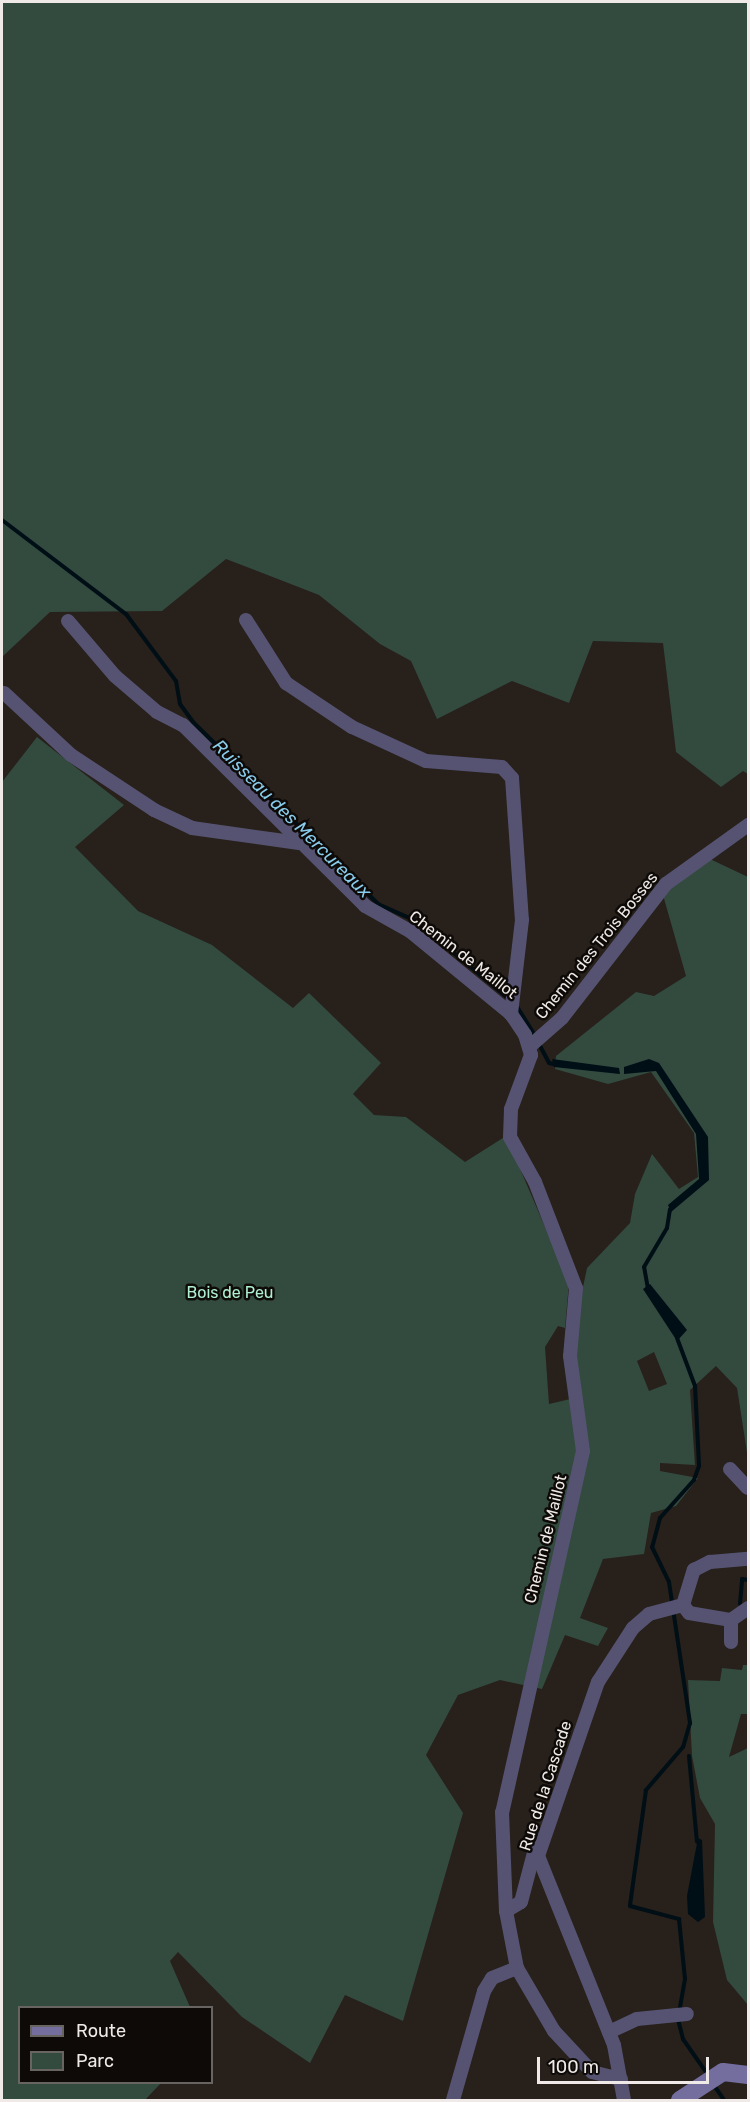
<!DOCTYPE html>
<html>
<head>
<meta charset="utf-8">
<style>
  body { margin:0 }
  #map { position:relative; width:750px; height:2102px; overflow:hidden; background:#27201b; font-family:Rubik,sans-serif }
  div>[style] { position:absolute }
  .green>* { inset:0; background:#334a3f }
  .water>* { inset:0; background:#000e16 }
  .stream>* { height:4px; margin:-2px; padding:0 2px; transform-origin:2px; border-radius:2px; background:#000e16 }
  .street>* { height:14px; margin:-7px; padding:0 7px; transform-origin:7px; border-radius:7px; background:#565372 }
  .secondary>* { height:18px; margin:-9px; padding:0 9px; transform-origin:9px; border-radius:9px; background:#746e9f }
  span { translate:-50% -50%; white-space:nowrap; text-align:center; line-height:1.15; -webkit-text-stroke:5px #0d0a08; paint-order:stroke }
  .street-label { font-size:16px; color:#efeae7 }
  .park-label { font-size:16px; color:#aef0d0 }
  .water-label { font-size:18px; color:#89cceb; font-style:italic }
  .frame { position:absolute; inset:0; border:3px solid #efeae7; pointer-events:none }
  .legend { position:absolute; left:18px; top:2006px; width:195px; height:78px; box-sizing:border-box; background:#0d0a08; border:2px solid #676461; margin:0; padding:8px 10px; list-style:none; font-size:18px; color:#efeae7 }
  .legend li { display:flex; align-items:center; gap:12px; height:30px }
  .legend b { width:30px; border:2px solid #676461 }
  .scale { position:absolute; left:537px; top:2057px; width:172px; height:27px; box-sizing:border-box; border:3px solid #efeae7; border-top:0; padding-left:8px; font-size:18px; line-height:21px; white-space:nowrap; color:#efeae7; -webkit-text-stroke:4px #0d0a08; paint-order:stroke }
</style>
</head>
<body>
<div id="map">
  <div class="green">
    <div style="clip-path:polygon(2px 2px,748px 2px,748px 774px,743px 771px,721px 787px,676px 752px,663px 643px,593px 641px,569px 703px,512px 681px,437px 719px,411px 661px,380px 644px,319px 595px,226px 559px,162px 611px,50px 612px,2px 657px)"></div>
    <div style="clip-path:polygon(evenodd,37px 737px,124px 805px,75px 847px,138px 911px,212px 945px,293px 1008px,309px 993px,381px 1063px,353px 1094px,374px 1115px,406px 1117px,465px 1162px,506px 1136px,569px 1283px,565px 1328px,558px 1326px,545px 1347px,549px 1404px,579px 1397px,574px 1330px,587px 1268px,630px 1223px,635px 1194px,652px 1154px,679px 1189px,698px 1177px,694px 1133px,651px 1072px,608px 1084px,555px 1069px,556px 1056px,636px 992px,654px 996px,686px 976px,663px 895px,710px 859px,748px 877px,748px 1459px,737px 1388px,716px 1366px,690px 1390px,695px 1465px,660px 1463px,660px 1471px,698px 1478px,676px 1506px,651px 1513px,644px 1554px,603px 1559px,580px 1618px,608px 1628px,598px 1646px,565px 1635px,542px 1689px,500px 1680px,458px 1695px,426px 1755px,463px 1813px,403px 2021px,345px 1995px,310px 2063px,242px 2017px,178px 1952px,170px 1961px,190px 2007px,20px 2008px,20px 2082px,161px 2083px,145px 2100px,2px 2100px,2px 782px,37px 737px,654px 1352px,667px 1384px,649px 1391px,637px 1361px,654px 1352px)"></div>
    <div style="clip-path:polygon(743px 1665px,748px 1665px,748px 1714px,741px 1714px,729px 1757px,748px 1748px,748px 2005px,727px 1980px,713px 1922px,715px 1824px,700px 1798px,692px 1756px,688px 1680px,720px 1681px,722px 1668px,742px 1670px)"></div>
  </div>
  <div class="water">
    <div style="clip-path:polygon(552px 1059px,619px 1068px,620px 1074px,554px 1067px)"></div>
    <div style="clip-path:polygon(649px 1059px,659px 1063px,708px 1137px,709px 1180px,671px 1212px,668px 1205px,699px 1179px,696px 1134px,656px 1071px,624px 1074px,624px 1067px)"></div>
    <div style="clip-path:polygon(650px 1284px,687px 1330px,677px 1341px,643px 1289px)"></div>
    <div style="clip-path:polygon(698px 1838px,702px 1840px,705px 1917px,698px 1922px,688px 1914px,687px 1896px)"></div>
  </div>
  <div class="stream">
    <div style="left:2px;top:520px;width:156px;rotate:37.2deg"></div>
    <div style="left:126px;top:614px;width:84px;rotate:53.3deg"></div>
    <div style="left:176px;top:681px;width:23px;rotate:80deg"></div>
    <div style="left:180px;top:704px;width:22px;rotate:54deg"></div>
    <div style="left:193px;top:722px;width:260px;rotate:44.5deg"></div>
    <div style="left:378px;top:904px;width:39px;rotate:24deg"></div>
    <div style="left:414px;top:920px;width:122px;rotate:39.7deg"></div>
    <div style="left:516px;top:1005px;width:38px;rotate:58deg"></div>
    <div style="left:539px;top:1044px;width:21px;rotate:62deg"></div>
    <div style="left:549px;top:1063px;width:9px;rotate:13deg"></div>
    <div style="left:648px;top:1289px;width:22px;rotate:-100deg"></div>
    <div style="left:644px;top:1267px;width:45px;rotate:-59.5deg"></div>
    <div style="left:667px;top:1228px;width:19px;rotate:-81deg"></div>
    <div style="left:677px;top:1338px;width:51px;rotate:69.4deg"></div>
    <div style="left:695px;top:1386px;width:80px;rotate:87.1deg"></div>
    <div style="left:699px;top:1466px;width:15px;rotate:110deg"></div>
    <div style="left:694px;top:1480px;width:51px;rotate:131.8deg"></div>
    <div style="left:660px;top:1518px;width:30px;rotate:105deg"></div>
    <div style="left:652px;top:1547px;width:39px;rotate:64deg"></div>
    <div style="left:669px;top:1582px;width:143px;rotate:81.5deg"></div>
    <div style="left:690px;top:1723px;width:25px;rotate:106deg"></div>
    <div style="left:683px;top:1747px;width:57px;rotate:130.7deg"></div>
    <div style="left:646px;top:1790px;width:117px;rotate:97.9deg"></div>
    <div style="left:630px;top:1906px;width:51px;rotate:14.9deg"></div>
    <div style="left:679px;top:1919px;width:60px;rotate:84.3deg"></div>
    <div style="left:685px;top:1979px;width:34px;rotate:100deg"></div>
    <div style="left:740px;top:1604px;width:25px;rotate:-85deg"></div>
    <div style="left:742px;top:1579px;width:6px;rotate:9deg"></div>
    <div style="left:689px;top:1756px;width:86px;rotate:84.7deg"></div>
    <div style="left:678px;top:2019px;width:21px;rotate:76deg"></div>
    <div style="left:683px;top:2039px;width:44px;rotate:55.2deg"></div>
    <div style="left:713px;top:2084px;width:19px;rotate:55deg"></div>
  </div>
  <div class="street">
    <div style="left:246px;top:620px;width:75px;rotate:57.6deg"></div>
    <div style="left:286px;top:683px;width:79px;rotate:33.7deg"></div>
    <div style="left:352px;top:727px;width:81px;rotate:24.7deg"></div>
    <div style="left:426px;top:761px;width:76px;rotate:4.5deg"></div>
    <div style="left:502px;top:767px;width:15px;rotate:48deg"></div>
    <div style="left:512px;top:778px;width:142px;rotate:86deg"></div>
    <div style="left:522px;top:920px;width:95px;rotate:96.7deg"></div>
    <div style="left:68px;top:621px;width:72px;rotate:49.5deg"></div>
    <div style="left:115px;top:676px;width:55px;rotate:40.6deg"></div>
    <div style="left:157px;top:712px;width:29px;rotate:27deg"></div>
    <div style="left:183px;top:725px;width:257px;rotate:44.8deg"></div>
    <div style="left:365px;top:906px;width:51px;rotate:29.1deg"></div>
    <div style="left:410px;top:931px;width:131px;rotate:39.4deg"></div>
    <div style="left:511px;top:1014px;width:25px;rotate:56deg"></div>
    <div style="left:525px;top:1035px;width:21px;rotate:73deg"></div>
    <div style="left:531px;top:1055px;width:58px;rotate:110.3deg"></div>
    <div style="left:511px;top:1109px;width:28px;rotate:92deg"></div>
    <div style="left:510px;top:1137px;width:51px;rotate:60.9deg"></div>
    <div style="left:535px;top:1182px;width:114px;rotate:68.9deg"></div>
    <div style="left:576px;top:1288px;width:68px;rotate:95deg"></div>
    <div style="left:570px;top:1356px;width:96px;rotate:82.2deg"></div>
    <div style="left:583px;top:1451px;width:370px;rotate:102.6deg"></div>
    <div style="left:502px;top:1812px;width:99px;rotate:87.7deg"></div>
    <div style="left:506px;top:1911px;width:58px;rotate:79.1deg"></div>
    <div style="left:517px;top:1968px;width:73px;rotate:59.6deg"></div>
    <div style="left:554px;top:2031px;width:56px;rotate:47.2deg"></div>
    <div style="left:592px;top:2072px;width:30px;rotate:14deg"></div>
    <div style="left:4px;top:693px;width:91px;rotate:42.8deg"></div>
    <div style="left:71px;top:755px;width:100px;rotate:33.5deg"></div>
    <div style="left:154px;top:810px;width:42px;rotate:25.3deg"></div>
    <div style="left:192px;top:828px;width:108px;rotate:8deg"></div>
    <div style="left:529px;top:1047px;width:44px;rotate:-41.3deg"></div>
    <div style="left:562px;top:1018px;width:170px;rotate:-52.2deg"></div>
    <div style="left:666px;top:884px;width:101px;rotate:-35.7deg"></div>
    <div style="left:730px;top:1469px;width:26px;rotate:47deg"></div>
    <div style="left:683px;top:1605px;width:10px;rotate:53deg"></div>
    <div style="left:689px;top:1613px;width:43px;rotate:9.5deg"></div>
    <div style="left:731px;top:1620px;width:21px;rotate:-35deg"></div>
    <div style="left:731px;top:1620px;width:22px;rotate:90deg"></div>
    <div style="left:506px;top:1911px;width:17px;rotate:-31deg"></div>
    <div style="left:521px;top:1902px;width:55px;rotate:-75.2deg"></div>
    <div style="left:609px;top:2032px;width:31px;rotate:-25deg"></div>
    <div style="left:637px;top:2019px;width:50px;rotate:-5.7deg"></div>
    <div style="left:453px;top:2100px;width:113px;rotate:-74.1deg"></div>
    <div style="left:484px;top:1991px;width:15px;rotate:-58deg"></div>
    <div style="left:492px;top:1978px;width:27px;rotate:-22deg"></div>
    <div style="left:624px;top:2100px;width:56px;rotate:-100.3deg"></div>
    <div style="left:614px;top:2045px;width:204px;rotate:-111.9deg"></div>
    <div style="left:538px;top:1856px;width:184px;rotate:-71deg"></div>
    <div style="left:598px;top:1682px;width:64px;rotate:-57.1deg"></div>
    <div style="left:633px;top:1628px;width:21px;rotate:-41deg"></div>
    <div style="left:649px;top:1614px;width:35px;rotate:-15deg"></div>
    <div style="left:683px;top:1605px;width:37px;rotate:-73deg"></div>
    <div style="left:694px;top:1570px;width:18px;rotate:-27deg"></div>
    <div style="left:710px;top:1562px;width:38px;rotate:-5deg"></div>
  </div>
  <div class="secondary">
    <div style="left:680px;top:2100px;width:51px;rotate:-33.1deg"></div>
    <div style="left:723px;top:2072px;width:25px;rotate:7deg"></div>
  </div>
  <div class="street-label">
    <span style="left:597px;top:946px;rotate:-51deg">Chemin des Trois Bosses</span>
    <span style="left:463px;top:955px;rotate:38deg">Chemin de Maillot</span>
    <span style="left:546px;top:1539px;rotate:-76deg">Chemin de Maillot</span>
    <span style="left:546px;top:1786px;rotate:-72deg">Rue de la Cascade</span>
  </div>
  <div class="park-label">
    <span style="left:230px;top:1293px">Bois de Peu</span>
  </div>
  <div class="water-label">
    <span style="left:292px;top:819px;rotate:45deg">Ruisseau des Mercureaux</span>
  </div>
  <div class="frame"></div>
  <ul class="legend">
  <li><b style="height:8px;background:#746e9f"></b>Route</li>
  <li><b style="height:16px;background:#334a3f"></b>Parc</li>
  </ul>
  <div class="scale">100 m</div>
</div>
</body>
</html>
